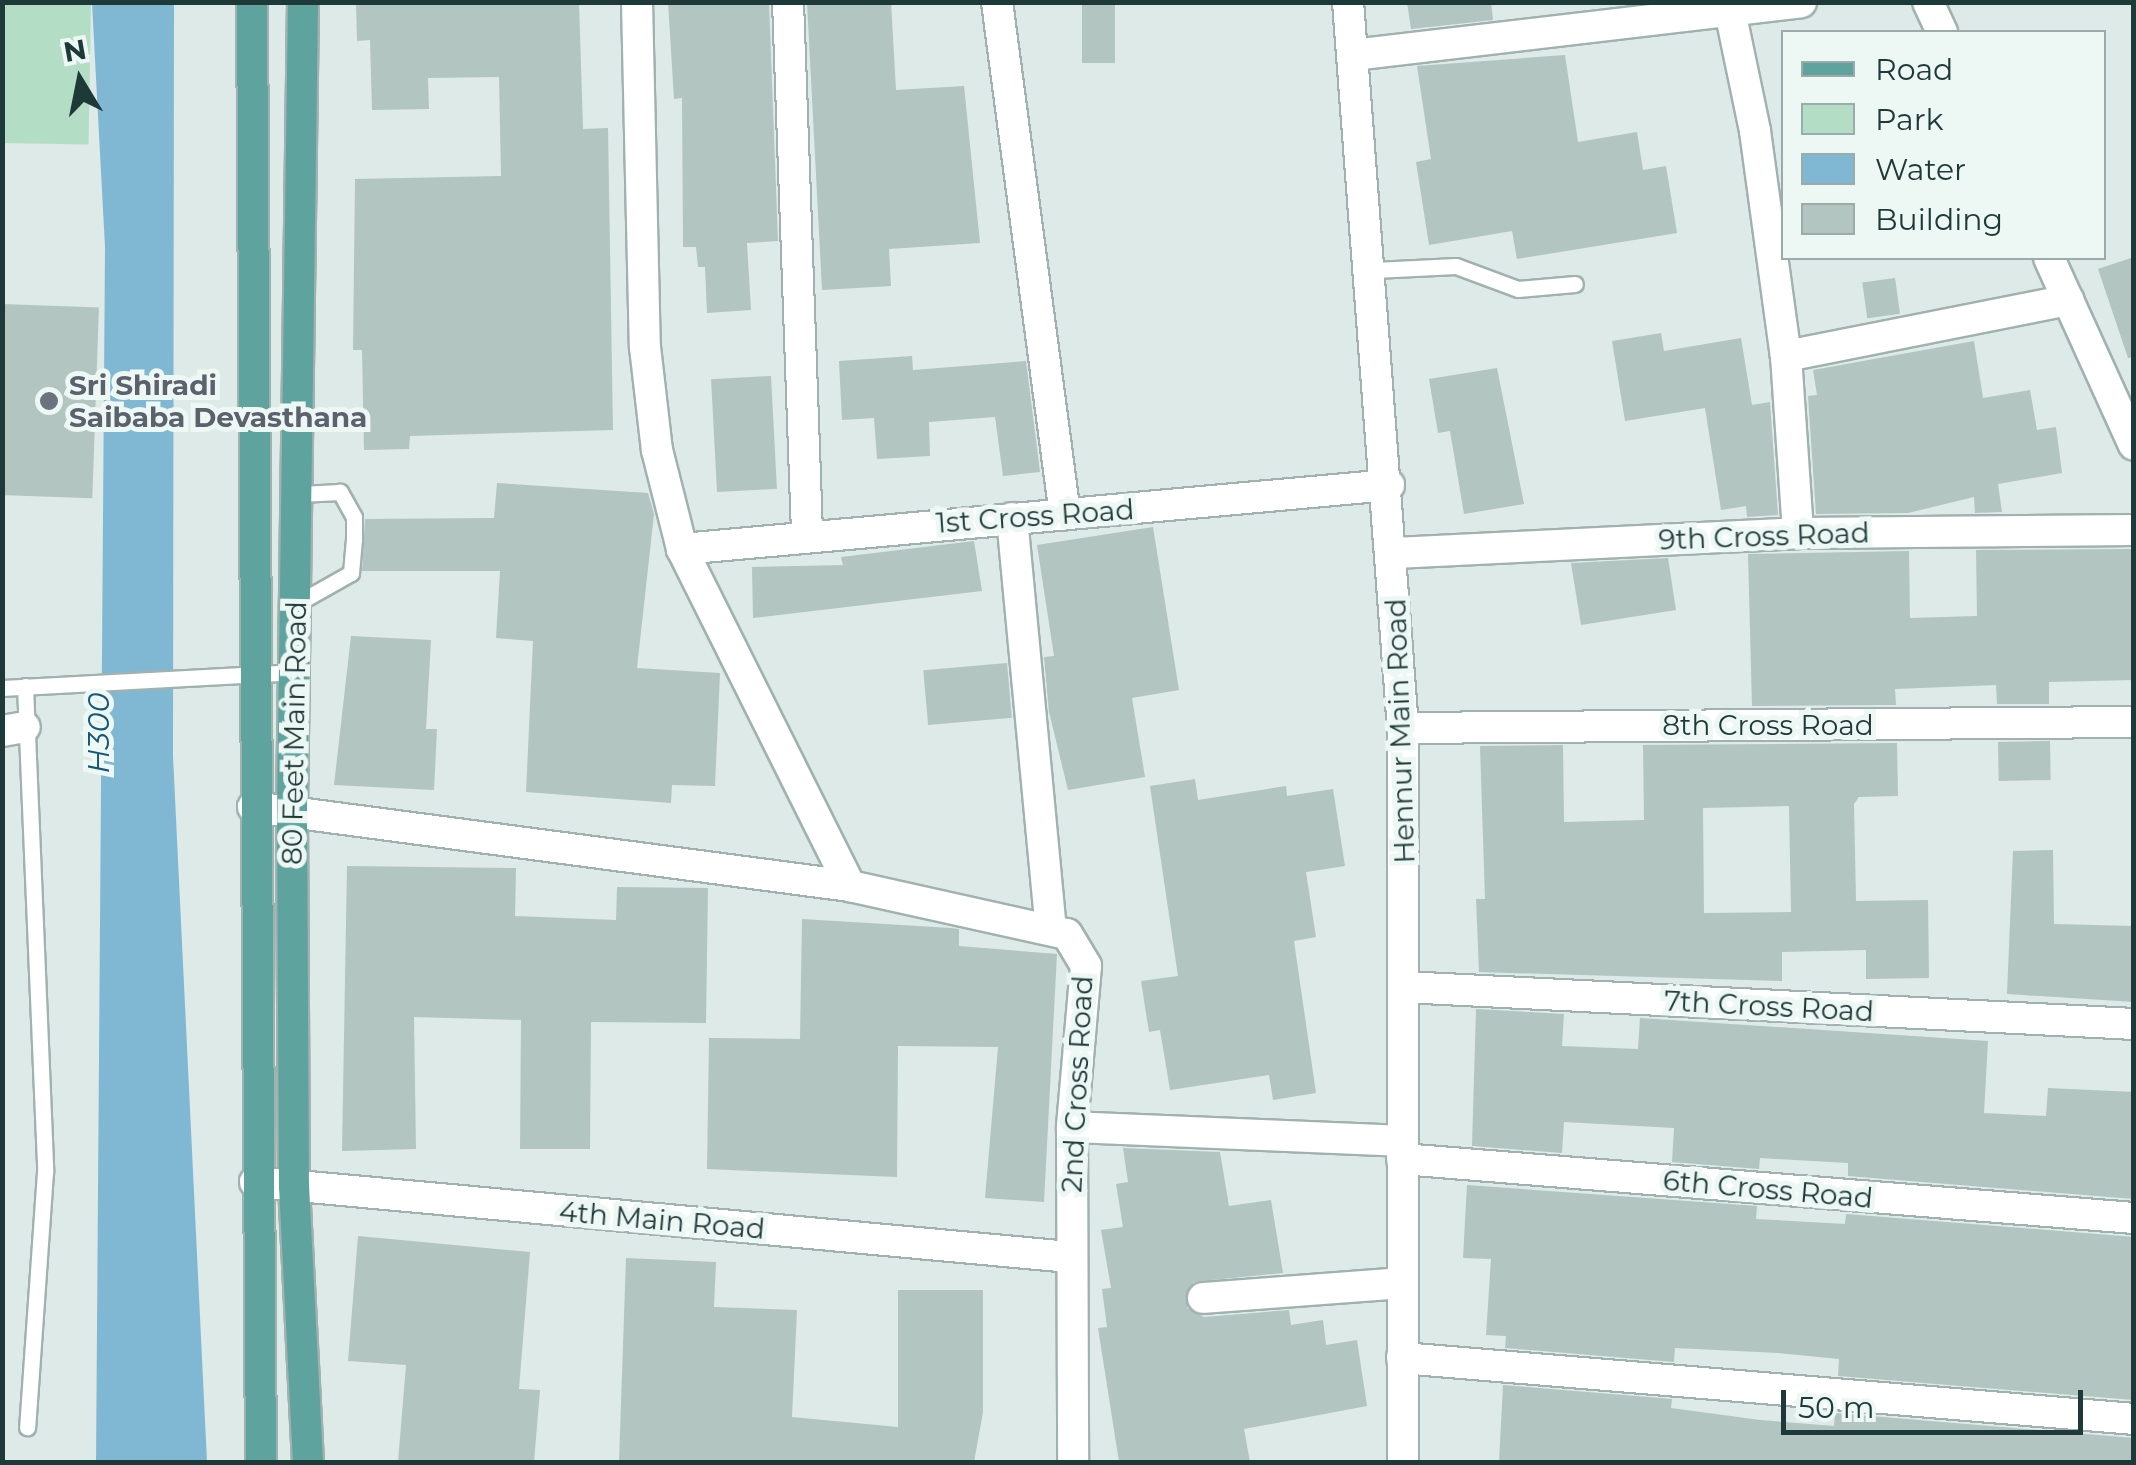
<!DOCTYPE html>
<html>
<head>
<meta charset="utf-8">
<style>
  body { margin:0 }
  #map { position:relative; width:2136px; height:1465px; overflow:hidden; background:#ddeae7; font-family:Montserrat,sans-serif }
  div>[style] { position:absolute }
  .green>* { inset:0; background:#b4ddc6; transform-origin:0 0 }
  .water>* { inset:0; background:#80b8d4 }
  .building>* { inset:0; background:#b2c5c0; transform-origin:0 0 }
  .roads { filter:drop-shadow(2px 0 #a0b2af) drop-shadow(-2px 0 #a0b2af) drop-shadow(0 2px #a0b2af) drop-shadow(0 -2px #a0b2af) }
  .service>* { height:15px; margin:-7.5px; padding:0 7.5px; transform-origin:7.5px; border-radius:7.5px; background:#fff }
  .minor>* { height:30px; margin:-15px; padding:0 15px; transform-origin:15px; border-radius:15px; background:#fff }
  .tertiary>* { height:30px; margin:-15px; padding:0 15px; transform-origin:15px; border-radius:15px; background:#fff }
  .secondary>* { height:30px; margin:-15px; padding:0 15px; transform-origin:15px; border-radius:15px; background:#fff }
  .primary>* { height:30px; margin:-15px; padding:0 15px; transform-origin:15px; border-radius:15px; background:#5ea39e }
  .dots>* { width:28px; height:28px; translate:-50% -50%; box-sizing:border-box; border:5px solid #edf7f4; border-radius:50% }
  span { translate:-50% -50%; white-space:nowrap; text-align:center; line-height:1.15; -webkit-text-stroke:10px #edf7f4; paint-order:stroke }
  .worship-label { font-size:28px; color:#5b616d; font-weight:700 }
  .left { translate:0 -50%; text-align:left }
  .street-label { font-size:28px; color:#1e3a38 }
  .water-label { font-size:30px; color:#155679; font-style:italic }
  .frame { position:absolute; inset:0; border:5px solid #1e3a38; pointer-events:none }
  .legend { position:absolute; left:1781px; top:30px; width:325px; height:230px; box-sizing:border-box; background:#edf7f4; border:2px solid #9aaba9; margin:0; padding:12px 18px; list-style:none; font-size:30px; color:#1e3a38 }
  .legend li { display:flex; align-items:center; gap:20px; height:50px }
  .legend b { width:50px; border:2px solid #9aaba9 }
  .north { position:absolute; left:30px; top:30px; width:100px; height:100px; -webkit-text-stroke:8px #edf7f4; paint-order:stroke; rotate:350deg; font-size:28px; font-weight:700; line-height:40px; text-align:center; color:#1e3a38 }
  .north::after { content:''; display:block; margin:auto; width:35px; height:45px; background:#1e3a38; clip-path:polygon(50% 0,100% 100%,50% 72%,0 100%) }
  .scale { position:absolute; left:1781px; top:1390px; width:302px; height:45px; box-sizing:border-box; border:5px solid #1e3a38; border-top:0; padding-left:12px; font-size:30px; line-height:35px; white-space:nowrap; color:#1e3a38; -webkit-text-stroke:8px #edf7f4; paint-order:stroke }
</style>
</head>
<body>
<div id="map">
  <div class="green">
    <div style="left:3px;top:2px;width:88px;height:141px;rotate:1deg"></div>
  </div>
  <div class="water">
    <div style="clip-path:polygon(92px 3px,174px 3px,173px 756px,207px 1462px,96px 1462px,105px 247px)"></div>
  </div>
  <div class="building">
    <div style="clip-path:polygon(356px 2px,579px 2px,583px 129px,608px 128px,613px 430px,410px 436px,409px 449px,364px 450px,362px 350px,353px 350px,355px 179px,501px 176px,499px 77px,428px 78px,429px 109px,372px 110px,370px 40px,357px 41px)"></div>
    <div style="clip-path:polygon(668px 2px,769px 2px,778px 241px,747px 243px,751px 310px,707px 313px,705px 267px,698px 267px,696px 247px,683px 247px,682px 98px,674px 99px)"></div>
    <div style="clip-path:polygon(807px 2px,891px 2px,896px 90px,964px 86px,980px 243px,889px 249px,891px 286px,822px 290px)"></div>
    <div style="left:1082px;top:2px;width:33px;height:61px"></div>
    <div style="clip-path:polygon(1407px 2px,1491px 2px,1493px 20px,1411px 29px)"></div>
    <div style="clip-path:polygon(1565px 55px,1578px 142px,1637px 132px,1643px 170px,1666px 166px,1677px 233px,1517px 259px,1512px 231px,1429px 245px,1416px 162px,1431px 159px,1417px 66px)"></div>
    <div style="clip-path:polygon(2134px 257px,2134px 357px,2128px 358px,2098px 269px)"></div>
    <div style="left:1895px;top:278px;width:36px;height:33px;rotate:82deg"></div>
    <div style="left:2px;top:304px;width:97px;height:191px;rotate:2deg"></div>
    <div style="clip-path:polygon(1661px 333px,1664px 351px,1741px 338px,1752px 405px,1770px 402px,1778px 515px,1747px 517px,1746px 506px,1721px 510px,1705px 408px,1625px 421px,1612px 341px)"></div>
    <div style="clip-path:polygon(1974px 341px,1983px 398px,2030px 390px,2037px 430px,2056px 427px,2062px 473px,1998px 484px,2002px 512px,1975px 513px,1974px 497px,1908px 513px,1816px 514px,1808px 396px,1817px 395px,1813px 370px)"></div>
    <div style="clip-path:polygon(912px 356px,913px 370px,1026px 361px,1040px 472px,1003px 476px,995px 417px,929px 422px,930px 456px,877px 459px,874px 418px,842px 420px,839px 361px)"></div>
    <div style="clip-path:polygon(1497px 368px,1524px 504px,1464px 514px,1450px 431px,1438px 433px,1429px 379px)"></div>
    <div style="left:771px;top:376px;width:113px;height:60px;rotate:87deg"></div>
    <div style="clip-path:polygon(497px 483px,648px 493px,654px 514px,637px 668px,720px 673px,715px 786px,672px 785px,671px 803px,526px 792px,533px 641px,496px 638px,500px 571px,362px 571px,365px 519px,494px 518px)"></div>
    <div style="clip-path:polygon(1153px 527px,1179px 690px,1132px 698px,1145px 777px,1068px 790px,1049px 712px,1044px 657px,1054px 656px,1037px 545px)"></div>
    <div style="clip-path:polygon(974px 541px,982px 591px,753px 618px,752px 567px,843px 565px,841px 557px)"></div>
    <div style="clip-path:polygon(2134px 549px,2134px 680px,2049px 682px,2049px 704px,1997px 704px,1996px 685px,1895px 689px,1896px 705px,1752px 706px,1748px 554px,1909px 551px,1910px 618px,1977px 616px,1976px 550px)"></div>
    <div style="clip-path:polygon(1668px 558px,1676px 610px,1581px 625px,1571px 563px)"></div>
    <div style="clip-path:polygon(351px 636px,431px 640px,426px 729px,437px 729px,434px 790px,334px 785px)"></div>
    <div style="left:1007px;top:663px;width:55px;height:84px;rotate:85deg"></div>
    <div style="left:2050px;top:741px;width:39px;height:52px;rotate:89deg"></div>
    <div style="clip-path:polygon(evenodd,1897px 743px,1898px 796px,1859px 797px,1854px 804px,1856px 901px,1928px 900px,1929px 978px,1866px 979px,1866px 950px,1782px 952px,1782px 981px,1479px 972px,1476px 899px,1485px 899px,1480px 746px,1563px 745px,1564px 822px,1644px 820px,1643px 745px,1897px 743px,1789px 806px,1791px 912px,1704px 913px,1703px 808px,1789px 806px)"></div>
    <div style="clip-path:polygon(1195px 779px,1198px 800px,1286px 786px,1287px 796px,1333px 789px,1345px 866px,1306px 872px,1316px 937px,1294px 941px,1316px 1093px,1273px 1100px,1269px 1075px,1170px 1090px,1160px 1030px,1149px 1032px,1141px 981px,1178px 976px,1150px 786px)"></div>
    <div style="clip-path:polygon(2053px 850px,2054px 924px,2134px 926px,2134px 1002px,2007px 994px,2013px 851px)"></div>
    <div style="clip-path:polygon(347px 866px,516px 868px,515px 916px,616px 920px,617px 887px,708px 888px,706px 1023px,591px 1022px,590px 1149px,520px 1149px,521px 1020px,414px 1017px,416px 1149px,342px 1151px)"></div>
    <div style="clip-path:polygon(802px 919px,951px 928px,959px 929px,959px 946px,1057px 954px,1044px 1202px,985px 1198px,998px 1047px,898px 1046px,897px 1177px,707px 1169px,709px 1038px,800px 1039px)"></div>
    <div style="clip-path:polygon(1476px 1009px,1564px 1014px,1562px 1046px,1638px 1049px,1640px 1018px,1988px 1041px,1984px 1113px,2046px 1116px,2048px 1088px,2134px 1092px,2134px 1199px,1848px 1176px,1848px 1163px,1760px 1158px,1759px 1169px,1672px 1162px,1674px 1128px,1564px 1122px,1562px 1153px,1472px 1146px)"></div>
    <div style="clip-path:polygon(1123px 1148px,1220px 1152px,1229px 1206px,1271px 1200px,1283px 1273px,1193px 1282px,1187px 1308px,1204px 1317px,1289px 1310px,1291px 1325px,1323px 1320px,1326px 1345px,1357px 1340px,1367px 1406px,1244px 1429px,1250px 1462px,1119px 1462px,1098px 1328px,1107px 1327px,1102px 1289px,1111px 1288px,1101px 1230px,1123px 1227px,1116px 1184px,1128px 1182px)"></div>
    <div style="clip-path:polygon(1467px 1185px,1757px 1206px,1756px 1219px,1845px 1224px,1846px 1214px,2134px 1237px,2134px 1400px,1838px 1376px,1839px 1359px,1778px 1353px,1675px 1348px,1674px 1362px,1505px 1348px,1506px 1336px,1486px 1335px,1491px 1259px,1463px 1258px)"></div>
    <div style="clip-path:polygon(358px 1236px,530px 1252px,519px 1389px,540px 1390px,534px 1462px,398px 1462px,406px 1365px,348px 1361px)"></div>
    <div style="clip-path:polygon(626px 1258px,716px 1262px,714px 1307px,797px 1310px,792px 1417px,898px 1427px,898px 1290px,983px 1290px,983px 1412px,974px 1462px,619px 1462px)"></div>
    <div style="clip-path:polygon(1503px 1385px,1672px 1399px,1671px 1408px,1760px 1420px,1834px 1426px,1835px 1413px,2134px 1438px,2134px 1462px,1499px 1462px)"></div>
  </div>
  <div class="roads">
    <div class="service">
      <div style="left:1374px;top:270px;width:82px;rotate:-2.8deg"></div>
      <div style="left:1456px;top:266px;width:66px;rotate:20.4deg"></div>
      <div style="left:1518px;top:289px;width:57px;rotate:-5deg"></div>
      <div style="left:296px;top:604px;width:63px;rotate:-29.4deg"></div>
      <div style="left:351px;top:573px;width:33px;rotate:-85deg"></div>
      <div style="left:354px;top:540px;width:23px;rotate:-90deg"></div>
      <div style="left:354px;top:517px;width:29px;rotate:-119deg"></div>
      <div style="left:340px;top:492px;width:41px;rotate:177.2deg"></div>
      <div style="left:25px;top:686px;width:486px;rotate:87.6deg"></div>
      <div style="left:45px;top:1172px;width:256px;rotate:94deg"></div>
      <div style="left:2px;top:688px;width:293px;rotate:-3.1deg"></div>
    </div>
    <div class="minor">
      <div style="left:637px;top:2px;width:345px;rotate:88.7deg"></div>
      <div style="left:645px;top:347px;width:104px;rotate:83.4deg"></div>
      <div style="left:657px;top:450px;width:102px;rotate:75.8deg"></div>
      <div style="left:682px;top:549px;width:377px;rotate:63.5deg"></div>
      <div style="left:788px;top:2px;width:530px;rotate:87.95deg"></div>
      <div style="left:997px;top:2px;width:517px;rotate:82.45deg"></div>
      <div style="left:1928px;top:2px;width:33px;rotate:65deg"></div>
      <div style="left:1730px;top:11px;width:123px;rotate:78.2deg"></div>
      <div style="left:1755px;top:131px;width:227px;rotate:82.2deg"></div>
      <div style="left:1786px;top:356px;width:177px;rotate:86.1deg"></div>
      <div style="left:1353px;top:55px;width:451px;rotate:-6.7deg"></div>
      <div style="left:2049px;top:258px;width:205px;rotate:65.6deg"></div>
      <div style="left:1786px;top:356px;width:288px;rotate:-11.2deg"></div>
      <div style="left:1012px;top:518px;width:412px;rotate:84.6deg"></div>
      <div style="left:682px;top:549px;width:710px;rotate:-5.17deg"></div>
      <div style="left:1395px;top:553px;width:403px;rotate:-2.8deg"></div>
      <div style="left:1798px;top:533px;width:336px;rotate:-0.5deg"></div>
      <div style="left:1403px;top:728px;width:731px;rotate:-0.47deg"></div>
      <div style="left:2px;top:731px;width:23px;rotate:-10deg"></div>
      <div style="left:253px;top:807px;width:602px;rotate:7.54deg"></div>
      <div style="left:850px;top:886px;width:222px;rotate:12.5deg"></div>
      <div style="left:1067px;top:934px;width:37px;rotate:59deg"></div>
      <div style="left:1086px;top:966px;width:162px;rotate:95deg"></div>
      <div style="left:1072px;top:1127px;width:335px;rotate:89.8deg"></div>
      <div style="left:1404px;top:987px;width:731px;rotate:2.9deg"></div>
      <div style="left:1072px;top:1127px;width:330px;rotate:2.4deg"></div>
      <div style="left:1402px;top:1159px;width:734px;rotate:4.61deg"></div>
      <div style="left:255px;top:1182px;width:817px;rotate:5.26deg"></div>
      <div style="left:1203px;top:1298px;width:199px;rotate:-4.3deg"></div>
    </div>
    <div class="tertiary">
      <div style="left:1402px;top:1358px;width:735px;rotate:4.76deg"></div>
    </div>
    <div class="secondary">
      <div style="left:1348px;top:2px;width:728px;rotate:85.67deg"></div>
      <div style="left:1403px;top:728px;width:734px;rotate:90deg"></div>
    </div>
    <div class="primary">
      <div style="left:252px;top:2px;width:1460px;rotate:89.65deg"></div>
      <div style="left:303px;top:2px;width:810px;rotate:90.78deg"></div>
      <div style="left:292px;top:812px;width:374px;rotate:89.7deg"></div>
      <div style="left:294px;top:1186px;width:276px;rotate:87.1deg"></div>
    </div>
  </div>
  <div class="dots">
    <div style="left:49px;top:401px;background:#6b7280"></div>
  </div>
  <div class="worship-label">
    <span class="left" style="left:69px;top:401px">Sri Shiradi<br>Saibaba Devasthana</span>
  </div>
  <div class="street-label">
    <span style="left:1035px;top:516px;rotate:-4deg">1st Cross Road</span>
    <span style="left:1764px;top:536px;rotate:-2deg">9th Cross Road</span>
    <span style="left:1768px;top:725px">8th Cross Road</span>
    <span style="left:1400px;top:731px;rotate:-92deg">Hennur Main Road</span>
    <span style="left:294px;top:733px;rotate:-89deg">80 Feet Main Road</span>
    <span style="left:1769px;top:1006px;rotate:3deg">7th Cross Road</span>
    <span style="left:1077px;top:1084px;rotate:-87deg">2nd Cross Road</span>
    <span style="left:1768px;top:1189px;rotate:5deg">6th Cross Road</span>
    <span style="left:662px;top:1220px;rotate:5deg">4th Main Road</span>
  </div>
  <div class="water-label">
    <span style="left:99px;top:733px;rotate:-90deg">H300</span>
  </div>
  <div class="frame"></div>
  <ul class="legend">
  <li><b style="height:12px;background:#5ea39e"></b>Road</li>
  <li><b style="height:28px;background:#b4ddc6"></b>Park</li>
  <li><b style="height:28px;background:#80b8d4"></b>Water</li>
  <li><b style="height:28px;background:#b2c5c0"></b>Building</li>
  </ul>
  <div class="north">N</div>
  <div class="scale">50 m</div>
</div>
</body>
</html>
